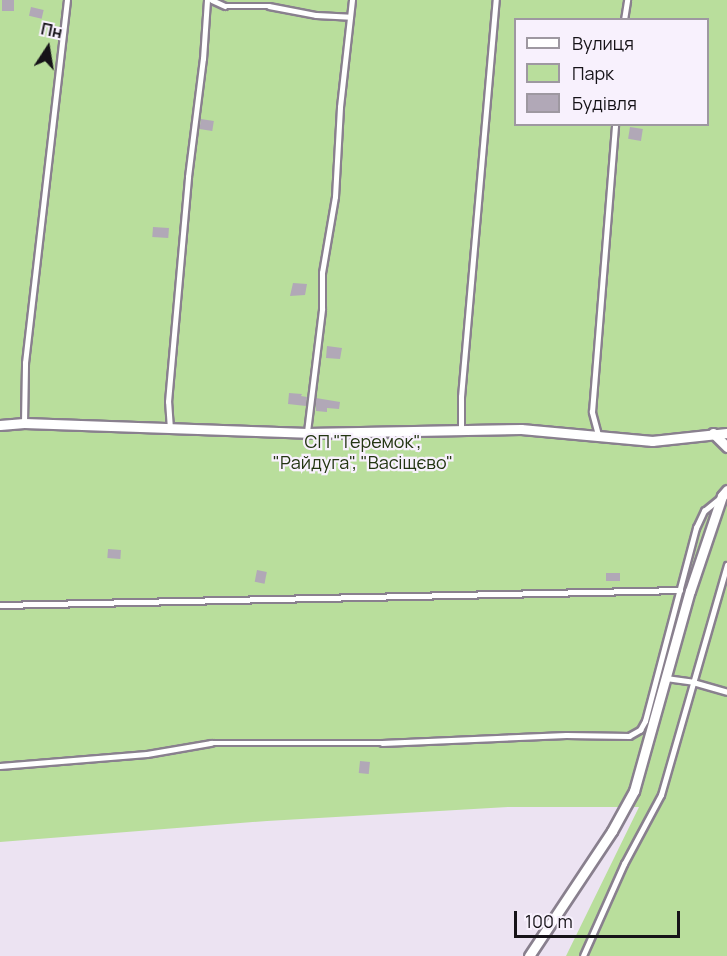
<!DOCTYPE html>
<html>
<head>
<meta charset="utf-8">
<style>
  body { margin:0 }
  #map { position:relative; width:727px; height:956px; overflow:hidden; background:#ece3f2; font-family:Manrope,sans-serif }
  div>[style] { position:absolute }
  .green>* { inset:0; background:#b9de9c }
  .building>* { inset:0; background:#b1a8b7; transform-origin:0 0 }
  .roads { filter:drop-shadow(2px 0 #89808e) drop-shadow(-2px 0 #89808e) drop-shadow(0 2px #89808e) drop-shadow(0 -2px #89808e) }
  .lane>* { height:4.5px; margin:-2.25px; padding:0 2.25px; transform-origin:2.25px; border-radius:2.25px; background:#fff }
  .street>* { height:9px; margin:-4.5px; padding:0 4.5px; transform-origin:4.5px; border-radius:4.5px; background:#fff }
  span { translate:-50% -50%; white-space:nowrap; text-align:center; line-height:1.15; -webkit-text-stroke:4.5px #f8f1fd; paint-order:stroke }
  .park-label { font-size:18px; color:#233512 }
  .legend { position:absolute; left:514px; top:18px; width:195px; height:108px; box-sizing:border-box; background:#f8f1fd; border:2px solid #9e98a1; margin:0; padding:8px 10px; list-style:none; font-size:18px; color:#161318 }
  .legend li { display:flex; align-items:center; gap:12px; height:30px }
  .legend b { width:30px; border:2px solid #9e98a1 }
  .north { position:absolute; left:18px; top:18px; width:60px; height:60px; -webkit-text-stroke:4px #f8f1fd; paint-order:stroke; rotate:12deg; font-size:16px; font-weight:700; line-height:24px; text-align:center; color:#161318 }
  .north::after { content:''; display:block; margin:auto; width:21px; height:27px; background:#161318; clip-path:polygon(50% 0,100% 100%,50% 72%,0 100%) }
  .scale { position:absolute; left:514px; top:911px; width:166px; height:27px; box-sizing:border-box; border:3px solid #161318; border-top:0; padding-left:8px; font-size:18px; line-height:21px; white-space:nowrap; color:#161318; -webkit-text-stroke:4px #f8f1fd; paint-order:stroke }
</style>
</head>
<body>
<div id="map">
  <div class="green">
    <div style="clip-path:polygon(evenodd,0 0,727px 0,727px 956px,566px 956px,639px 807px,508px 807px,267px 821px,0 842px,0 0,516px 20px,708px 20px,708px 124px,516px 124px,516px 20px)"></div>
  </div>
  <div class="building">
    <div style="left:2px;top:0;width:12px;height:11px"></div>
    <div style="left:31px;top:7px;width:13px;height:9px;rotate:13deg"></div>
    <div style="left:201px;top:119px;width:13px;height:10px;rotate:9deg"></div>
    <div style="left:630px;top:127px;width:13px;height:12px;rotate:9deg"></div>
    <div style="left:153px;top:227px;width:16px;height:10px;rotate:4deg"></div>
    <div style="clip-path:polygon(293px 283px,307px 284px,305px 295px,290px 296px)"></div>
    <div style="clip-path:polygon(327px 346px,342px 348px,340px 359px,326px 358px)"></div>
    <div style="clip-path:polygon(289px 393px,302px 394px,301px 396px,307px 397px,306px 406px,288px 404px)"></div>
    <div style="clip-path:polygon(316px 398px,340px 402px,339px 409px,327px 408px,327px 412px,316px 411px)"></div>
    <div style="left:108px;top:549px;width:13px;height:9px;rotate:4deg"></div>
    <div style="left:257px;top:570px;width:10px;height:12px;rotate:11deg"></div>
    <div style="left:606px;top:573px;width:14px;height:8px"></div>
    <div style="left:360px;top:761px;width:10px;height:12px;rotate:6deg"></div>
  </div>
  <div class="roads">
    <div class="lane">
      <div style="left:212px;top:0;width:14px;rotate:25deg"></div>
      <div style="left:225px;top:6px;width:44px"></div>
      <div style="left:269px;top:6px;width:48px;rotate:10.8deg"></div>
      <div style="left:316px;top:15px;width:34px;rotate:3deg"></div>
      <div style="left:624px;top:20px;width:20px;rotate:-81deg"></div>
      <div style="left:24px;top:423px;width:60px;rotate:-89deg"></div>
      <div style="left:25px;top:363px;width:365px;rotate:-83.4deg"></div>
      <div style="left:170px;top:429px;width:27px;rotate:-94deg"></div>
      <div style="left:168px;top:402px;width:226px;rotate:-84.9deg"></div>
      <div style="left:188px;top:177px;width:119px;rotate:-82.8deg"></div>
      <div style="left:203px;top:59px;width:59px;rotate:-86.1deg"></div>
      <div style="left:461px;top:430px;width:33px;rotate:-90deg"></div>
      <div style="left:461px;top:397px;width:399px;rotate:-85deg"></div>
      <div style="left:307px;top:432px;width:124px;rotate:-83deg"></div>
      <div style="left:322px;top:309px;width:36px;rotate:-90deg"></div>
      <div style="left:322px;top:273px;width:77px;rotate:-80.3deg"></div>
      <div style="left:335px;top:197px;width:90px;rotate:-86.8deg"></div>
      <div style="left:340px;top:107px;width:108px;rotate:-83.6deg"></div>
      <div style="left:598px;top:435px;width:24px;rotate:-105deg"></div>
      <div style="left:592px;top:412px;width:289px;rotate:-85.4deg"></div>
      <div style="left:0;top:605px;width:680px;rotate:-1.26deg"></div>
      <div style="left:666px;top:678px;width:27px;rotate:8deg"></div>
      <div style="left:693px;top:682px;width:35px;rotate:16deg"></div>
      <div style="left:0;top:766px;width:147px;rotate:-4.7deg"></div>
      <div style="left:147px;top:754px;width:65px;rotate:-9.8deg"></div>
      <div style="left:211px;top:743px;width:171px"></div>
      <div style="left:382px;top:743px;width:184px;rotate:-2.5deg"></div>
      <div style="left:566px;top:735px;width:63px;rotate:0.9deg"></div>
      <div style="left:629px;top:736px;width:13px;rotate:-29deg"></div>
      <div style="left:640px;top:730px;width:10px;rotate:-61deg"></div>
      <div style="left:645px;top:721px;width:200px;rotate:-75.2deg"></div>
      <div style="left:696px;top:528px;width:19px;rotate:-65deg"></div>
      <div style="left:704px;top:511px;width:22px;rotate:-39deg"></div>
      <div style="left:583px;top:956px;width:101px;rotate:-66deg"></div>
      <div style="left:624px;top:864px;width:78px;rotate:-61.8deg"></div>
      <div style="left:661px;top:795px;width:239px;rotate:-74deg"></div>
    </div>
    <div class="street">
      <div style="left:0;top:425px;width:24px;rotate:-5deg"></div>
      <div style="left:24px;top:423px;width:283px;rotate:2deg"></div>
      <div style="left:307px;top:433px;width:214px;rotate:-1.1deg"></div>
      <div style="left:521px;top:429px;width:132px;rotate:5.2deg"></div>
      <div style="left:652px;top:441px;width:75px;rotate:-6.1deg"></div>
      <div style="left:713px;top:433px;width:20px;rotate:45deg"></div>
      <div style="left:529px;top:956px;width:150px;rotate:-56.4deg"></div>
      <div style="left:612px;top:831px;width:46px;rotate:-61.2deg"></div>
      <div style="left:634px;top:791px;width:208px;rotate:-74.4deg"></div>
      <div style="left:690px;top:591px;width:100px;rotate:-71.4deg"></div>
      <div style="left:722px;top:496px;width:8px;rotate:-50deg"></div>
    </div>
  </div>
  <div class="park-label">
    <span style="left:363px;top:452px">СП "Теремок",<br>"Райдуга", "Васіщєво"</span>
  </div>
  <ul class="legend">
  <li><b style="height:8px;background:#fff"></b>Вулиця</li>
  <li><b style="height:16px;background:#b9de9c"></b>Парк</li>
  <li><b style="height:16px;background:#b1a8b7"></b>Будівля</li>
  </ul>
  <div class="north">Пн</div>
  <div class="scale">100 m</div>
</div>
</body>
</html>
